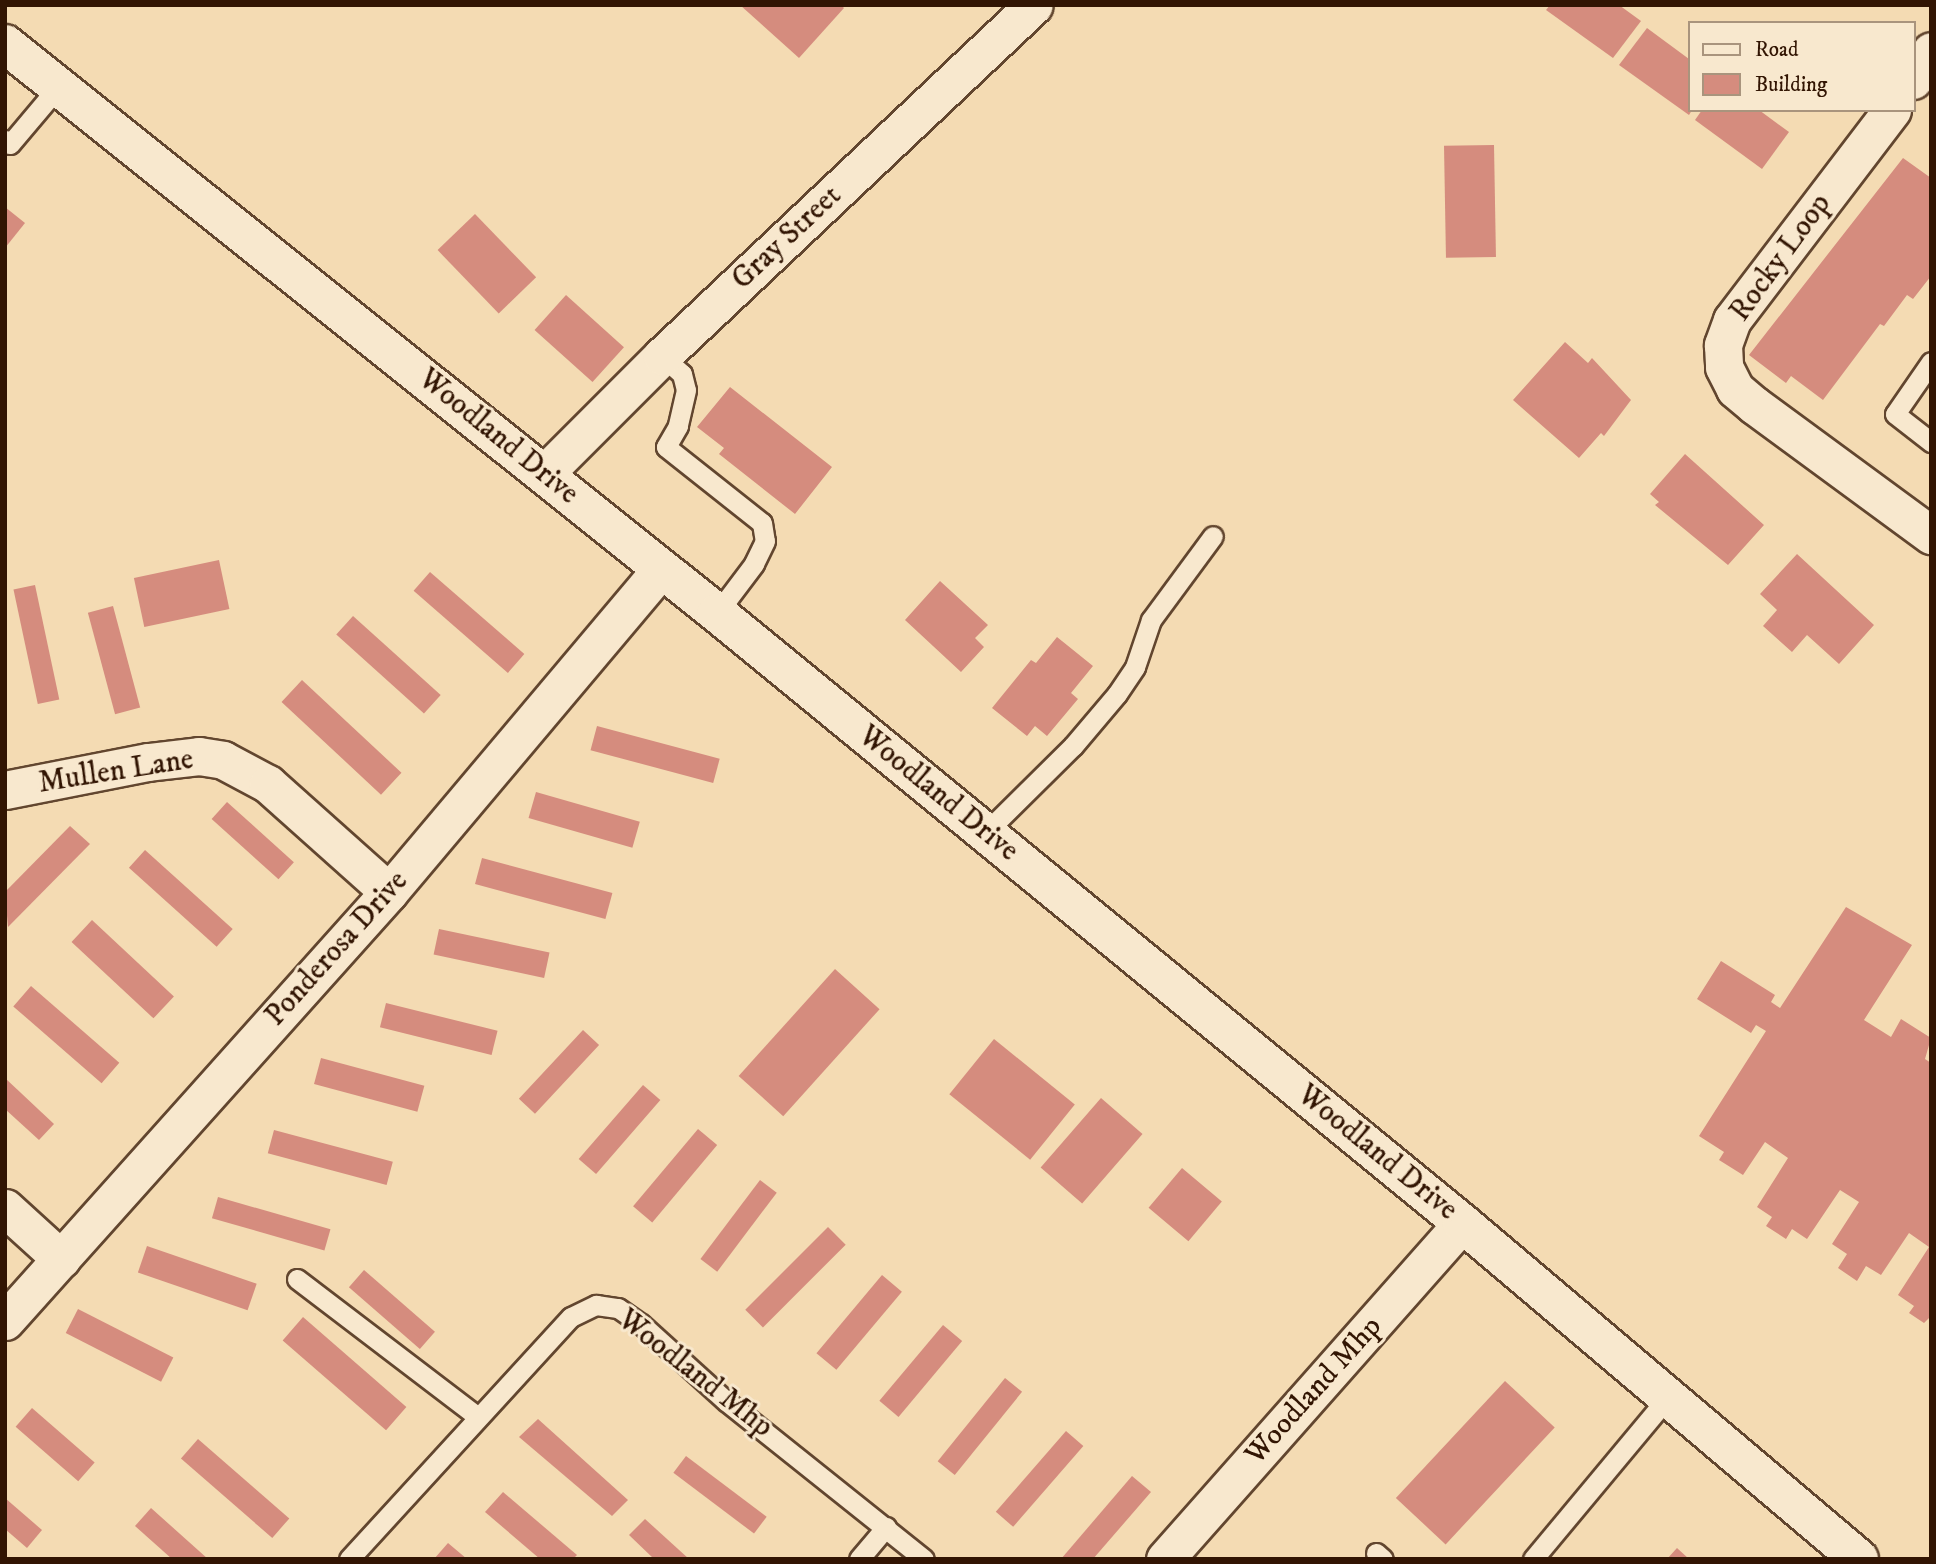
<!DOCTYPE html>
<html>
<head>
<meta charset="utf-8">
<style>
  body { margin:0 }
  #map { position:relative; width:1936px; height:1564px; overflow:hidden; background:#f4dbb3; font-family:"IM FELL DW Pica",serif }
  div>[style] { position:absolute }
  .building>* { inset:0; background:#d58c7e; transform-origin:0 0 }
  .roads { filter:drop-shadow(2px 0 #62462f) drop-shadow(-2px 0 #62462f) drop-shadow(0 2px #62462f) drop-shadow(0 -2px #62462f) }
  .service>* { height:19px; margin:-9.5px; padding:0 9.5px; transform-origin:9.5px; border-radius:9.5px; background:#f8e8ce }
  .minor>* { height:37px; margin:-18.5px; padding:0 18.5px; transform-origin:18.5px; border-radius:18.5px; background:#f8e8ce }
  .tertiary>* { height:38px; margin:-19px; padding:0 19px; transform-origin:19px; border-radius:19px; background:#f8e8ce }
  span { translate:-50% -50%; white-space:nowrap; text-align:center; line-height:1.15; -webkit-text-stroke:6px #f8e8ce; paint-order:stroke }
  .street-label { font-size:30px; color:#321503 }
  .frame { position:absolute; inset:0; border:7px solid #321503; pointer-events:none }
  .legend { position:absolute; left:1688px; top:21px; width:228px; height:91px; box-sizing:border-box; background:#f8e8ce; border:2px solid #a9947d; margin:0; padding:9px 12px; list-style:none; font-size:21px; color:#321503 }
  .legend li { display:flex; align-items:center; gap:14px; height:35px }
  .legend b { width:35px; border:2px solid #a9947d }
</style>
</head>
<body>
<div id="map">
  <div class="building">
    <div style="clip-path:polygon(740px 5px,841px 5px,844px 8px,799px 58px)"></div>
    <div style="clip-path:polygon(1550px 5px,1619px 5px,1641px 21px,1613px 58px,1546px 10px)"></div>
    <div style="clip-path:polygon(1647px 28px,1689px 59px,1692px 110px,1689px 115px,1619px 65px)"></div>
    <div style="clip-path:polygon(1702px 110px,1759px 110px,1789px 132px,1762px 169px,1695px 120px)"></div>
    <div style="left:1494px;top:145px;width:112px;height:50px;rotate:89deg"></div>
    <div style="clip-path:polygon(1903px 158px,1931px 178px,1931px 276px,1913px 299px,1907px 295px,1884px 326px,1880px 324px,1823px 400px,1791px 376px,1786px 383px,1749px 355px)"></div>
    <div style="clip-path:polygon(5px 207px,25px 223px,5px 248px)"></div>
    <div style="left:475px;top:214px;width:88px;height:52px;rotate:46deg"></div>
    <div style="left:566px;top:295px;width:78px;height:47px;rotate:42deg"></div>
    <div style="clip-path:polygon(1565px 342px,1588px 363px,1592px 358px,1631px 400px,1604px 436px,1601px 433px,1579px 458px,1513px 400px)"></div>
    <div style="clip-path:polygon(730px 387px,832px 467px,795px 514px,719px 454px,724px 448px,697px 427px)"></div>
    <div style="clip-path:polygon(1685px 454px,1764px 525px,1728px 565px,1655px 505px,1659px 502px,1650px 494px)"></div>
    <div style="clip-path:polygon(1797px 554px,1874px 625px,1839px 664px,1807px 635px,1792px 652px,1763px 626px,1777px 610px,1760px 594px)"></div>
    <div style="left:219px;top:560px;width:50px;height:87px;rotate:78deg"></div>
    <div style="left:430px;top:572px;width:125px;height:25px;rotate:41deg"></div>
    <div style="clip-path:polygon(940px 581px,988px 625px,975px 638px,984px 647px,961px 672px,905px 620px)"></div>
    <div style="left:35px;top:585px;width:117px;height:22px;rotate:78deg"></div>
    <div style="left:113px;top:606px;width:105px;height:26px;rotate:75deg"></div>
    <div style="left:353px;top:616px;width:118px;height:25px;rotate:42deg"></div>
    <div style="clip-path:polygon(1057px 637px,1093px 666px,1071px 693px,1078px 699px,1047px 736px,1035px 726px,1027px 736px,992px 708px,1031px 660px,1036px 663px)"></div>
    <div style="left:302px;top:680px;width:136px;height:30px;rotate:43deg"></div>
    <div style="left:597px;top:726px;width:127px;height:25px;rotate:15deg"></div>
    <div style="left:536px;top:792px;width:108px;height:27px;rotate:16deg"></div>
    <div style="left:227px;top:802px;width:90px;height:23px;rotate:42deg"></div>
    <div style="clip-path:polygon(70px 826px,90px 844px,8px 927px,5px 892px)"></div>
    <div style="left:145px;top:850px;width:118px;height:24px;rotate:42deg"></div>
    <div style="left:482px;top:858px;width:135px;height:27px;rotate:15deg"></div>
    <div style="clip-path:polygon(1846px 907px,1912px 945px,1864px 1020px,1891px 1037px,1901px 1019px,1931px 1038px,1925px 1059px,1931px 1063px,1931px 1316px,1924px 1323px,1909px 1313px,1914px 1306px,1898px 1295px,1929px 1247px,1909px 1233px,1881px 1275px,1866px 1266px,1857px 1281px,1838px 1268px,1847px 1254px,1832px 1244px,1859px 1202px,1840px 1190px,1807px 1239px,1792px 1229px,1786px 1239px,1766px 1226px,1772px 1217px,1757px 1207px,1788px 1158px,1765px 1142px,1743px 1175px,1719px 1160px,1724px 1152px,1699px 1136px,1766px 1031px,1756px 1025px,1751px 1033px,1697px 999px,1721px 961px,1775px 995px,1771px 1002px,1780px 1008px)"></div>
    <div style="left:92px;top:920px;width:112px;height:30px;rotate:43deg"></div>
    <div style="left:439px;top:929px;width:113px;height:26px;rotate:12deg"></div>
    <div style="left:835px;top:969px;width:60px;height:144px;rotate:42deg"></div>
    <div style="left:31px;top:986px;width:117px;height:27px;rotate:41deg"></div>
    <div style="left:386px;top:1003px;width:115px;height:25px;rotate:14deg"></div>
    <div style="left:583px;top:1030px;width:22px;height:94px;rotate:43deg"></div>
    <div style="left:994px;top:1039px;width:104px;height:71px;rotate:39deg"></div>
    <div style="left:321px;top:1058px;width:107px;height:27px;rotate:15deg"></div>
    <div style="clip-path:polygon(5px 1078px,54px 1124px,39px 1140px,5px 1109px)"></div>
    <div style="left:643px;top:1085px;width:23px;height:98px;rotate:41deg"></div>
    <div style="left:1101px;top:1098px;width:55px;height:92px;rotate:41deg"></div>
    <div style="left:698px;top:1129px;width:25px;height:101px;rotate:40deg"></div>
    <div style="left:274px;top:1130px;width:123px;height:24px;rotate:15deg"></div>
    <div style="left:1182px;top:1168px;width:52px;height:52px;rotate:40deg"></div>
    <div style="left:760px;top:1180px;width:21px;height:99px;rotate:37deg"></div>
    <div style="left:218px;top:1197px;width:117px;height:22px;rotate:16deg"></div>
    <div style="left:828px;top:1227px;width:25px;height:117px;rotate:45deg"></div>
    <div style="left:147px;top:1246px;width:116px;height:28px;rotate:19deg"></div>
    <div style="left:364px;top:1270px;width:94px;height:23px;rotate:41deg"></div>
    <div style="left:882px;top:1275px;width:26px;height:102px;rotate:40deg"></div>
    <div style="left:78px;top:1309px;width:107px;height:27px;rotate:27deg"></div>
    <div style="left:303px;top:1317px;width:137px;height:31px;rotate:41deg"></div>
    <div style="left:943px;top:1325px;width:25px;height:99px;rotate:40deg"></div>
    <div style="left:1005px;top:1378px;width:22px;height:107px;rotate:39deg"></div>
    <div style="left:1505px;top:1381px;width:68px;height:160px;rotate:43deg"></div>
    <div style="left:32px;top:1408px;width:83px;height:25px;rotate:41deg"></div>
    <div style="clip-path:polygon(538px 1419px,628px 1500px,612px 1516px,519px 1437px)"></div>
    <div style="left:1066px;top:1431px;width:23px;height:107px;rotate:41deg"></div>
    <div style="left:198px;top:1439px;width:121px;height:26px;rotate:41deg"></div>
    <div style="left:686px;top:1456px;width:101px;height:21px;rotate:37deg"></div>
    <div style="clip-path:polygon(1132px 1476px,1151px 1492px,1093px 1559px,1061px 1559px)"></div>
    <div style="clip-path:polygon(503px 1492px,577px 1555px,573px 1559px,540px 1559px,485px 1512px)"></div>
    <div style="clip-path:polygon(5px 1498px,42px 1530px,27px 1548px,5px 1529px)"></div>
    <div style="clip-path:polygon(151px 1508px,208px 1559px,172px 1559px,135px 1526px)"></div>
    <div style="clip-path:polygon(645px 1519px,689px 1559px,654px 1559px,629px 1535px)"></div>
    <div style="clip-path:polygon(448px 1543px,467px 1559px,434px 1559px)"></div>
    <div style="clip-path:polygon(1677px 1548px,1689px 1559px,1667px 1559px)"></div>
  </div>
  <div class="roads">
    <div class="service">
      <div style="left:5px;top:140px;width:6px;rotate:39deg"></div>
      <div style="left:10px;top:144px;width:75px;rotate:-49.9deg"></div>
      <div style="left:662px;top:356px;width:27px;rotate:42deg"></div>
      <div style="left:682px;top:374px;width:16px;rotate:76deg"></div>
      <div style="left:686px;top:390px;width:37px;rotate:103deg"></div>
      <div style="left:678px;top:426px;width:24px;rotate:120deg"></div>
      <div style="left:666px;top:447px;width:122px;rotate:38.4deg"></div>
      <div style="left:762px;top:523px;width:18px;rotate:81deg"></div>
      <div style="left:765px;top:541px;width:25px;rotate:116deg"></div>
      <div style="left:754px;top:564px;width:61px;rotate:127.1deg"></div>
      <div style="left:1931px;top:362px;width:63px;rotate:124.7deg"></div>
      <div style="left:1895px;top:414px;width:46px;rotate:37.9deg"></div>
      <div style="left:985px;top:833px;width:124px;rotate:-44.7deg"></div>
      <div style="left:1073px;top:746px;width:68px;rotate:-49.8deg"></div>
      <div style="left:1117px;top:694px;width:32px;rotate:-56deg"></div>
      <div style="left:1135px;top:667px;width:50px;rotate:-71.2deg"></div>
      <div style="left:1151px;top:620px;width:104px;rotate:-53.6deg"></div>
      <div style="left:297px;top:1279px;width:226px;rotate:37.3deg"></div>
      <div style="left:1376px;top:1553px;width:9px;rotate:41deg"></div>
      <div style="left:349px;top:1559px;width:328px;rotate:-47.5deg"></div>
      <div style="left:571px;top:1317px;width:28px;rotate:-26deg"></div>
      <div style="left:596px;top:1305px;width:22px;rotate:8deg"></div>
      <div style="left:618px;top:1308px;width:28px;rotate:35deg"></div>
      <div style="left:641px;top:1324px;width:115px;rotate:42.2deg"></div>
      <div style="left:726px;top:1401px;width:253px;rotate:38.6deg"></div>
      <div style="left:859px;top:1559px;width:42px;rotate:-49.8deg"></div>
      <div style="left:1533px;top:1559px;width:211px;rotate:-50.2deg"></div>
    </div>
    <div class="minor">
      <div style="left:1913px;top:80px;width:34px;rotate:-58deg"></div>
      <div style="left:1892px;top:110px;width:264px;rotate:127.3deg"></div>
      <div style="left:1732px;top:320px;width:27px;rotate:110deg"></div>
      <div style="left:1723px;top:345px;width:22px;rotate:87deg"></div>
      <div style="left:1724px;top:367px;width:25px;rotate:63deg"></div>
      <div style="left:1735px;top:389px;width:25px;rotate:40deg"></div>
      <div style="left:1754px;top:405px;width:220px;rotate:36.3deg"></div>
      <div style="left:544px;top:474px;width:167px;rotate:-45deg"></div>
      <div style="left:662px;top:356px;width:511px;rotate:-43.34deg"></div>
      <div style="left:5px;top:790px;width:146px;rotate:-11.1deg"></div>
      <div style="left:148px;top:762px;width:51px;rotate:-6.7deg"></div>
      <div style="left:199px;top:756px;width:24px;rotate:9deg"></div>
      <div style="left:223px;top:760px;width:51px;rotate:28.1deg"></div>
      <div style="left:268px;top:784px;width:162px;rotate:41.8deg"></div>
      <div style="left:5px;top:1208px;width:76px;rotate:42.3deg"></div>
      <div style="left:5px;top:1321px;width:576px;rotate:-48.17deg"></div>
      <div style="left:389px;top:892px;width:421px;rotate:-49.9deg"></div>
      <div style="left:1165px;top:1559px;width:448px;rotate:-48.5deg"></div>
    </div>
    <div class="tertiary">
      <div style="left:5px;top:44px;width:911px;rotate:38.63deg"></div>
      <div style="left:717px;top:613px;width:963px;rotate:39.31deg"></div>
      <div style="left:1462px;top:1223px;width:520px;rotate:40.24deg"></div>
    </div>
  </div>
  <div class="street-label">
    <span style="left:787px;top:238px;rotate:-43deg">Gray Street</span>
    <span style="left:1781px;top:258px;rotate:-54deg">Rocky Loop</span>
    <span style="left:498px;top:437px;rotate:39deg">Woodland Drive</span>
    <span style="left:116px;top:772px;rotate:-9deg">Mullen Lane</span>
    <span style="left:938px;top:794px;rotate:39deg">Woodland Drive</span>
    <span style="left:337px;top:949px;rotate:-48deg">Ponderosa Drive</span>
    <span style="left:1377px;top:1153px;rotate:39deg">Woodland Drive</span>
    <span style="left:695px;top:1374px;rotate:38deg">Woodland Mhp</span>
    <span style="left:1314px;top:1391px;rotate:-48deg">Woodland Mhp</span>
  </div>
  <div class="frame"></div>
  <ul class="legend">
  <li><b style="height:9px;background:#f8e8ce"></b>Road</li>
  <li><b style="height:19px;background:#d58c7e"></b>Building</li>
  </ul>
</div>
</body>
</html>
